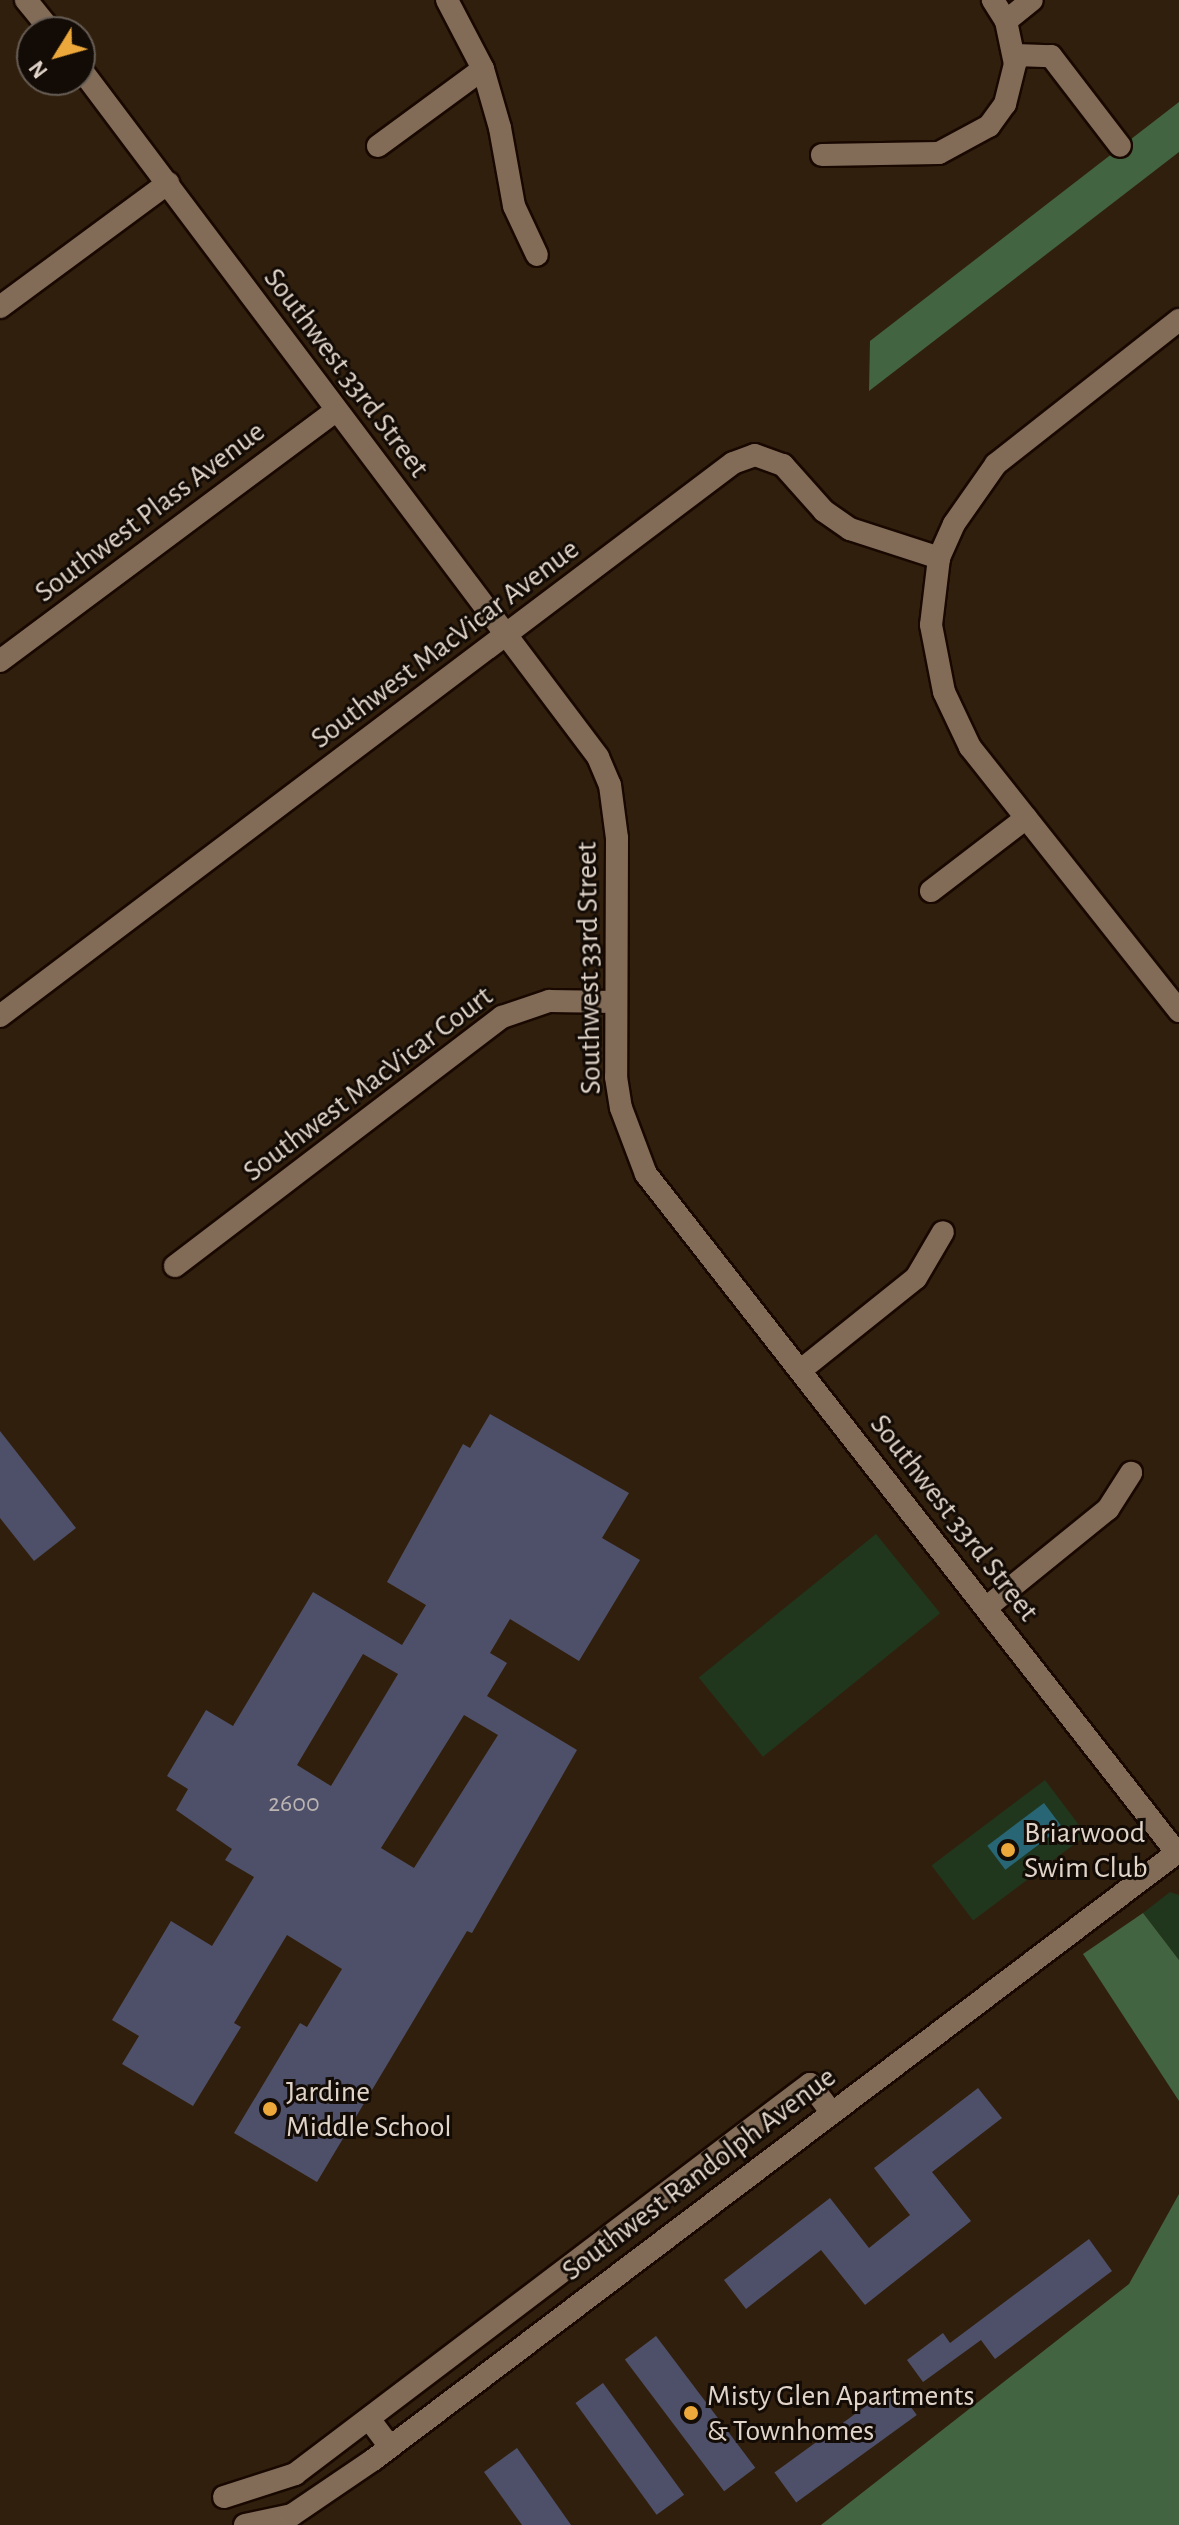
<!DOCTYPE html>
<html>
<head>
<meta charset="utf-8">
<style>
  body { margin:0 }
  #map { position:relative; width:1179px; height:2525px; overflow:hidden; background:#311f0d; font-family:"Alegreya Sans",sans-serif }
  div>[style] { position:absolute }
  .green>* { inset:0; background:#20371e; transform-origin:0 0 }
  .forest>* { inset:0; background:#436440 }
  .water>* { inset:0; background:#286676; transform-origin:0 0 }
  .building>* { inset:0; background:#4e5069; transform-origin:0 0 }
  .roads { filter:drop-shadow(2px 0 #180800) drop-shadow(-2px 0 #180800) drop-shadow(0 2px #180800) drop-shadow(0 -2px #180800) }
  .minor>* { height:22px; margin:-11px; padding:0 11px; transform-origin:11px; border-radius:11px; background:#826c58 }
  .tertiary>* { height:22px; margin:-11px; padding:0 11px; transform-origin:11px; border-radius:11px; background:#826c58 }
  .dots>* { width:22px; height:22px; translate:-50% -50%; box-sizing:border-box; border:4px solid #130b05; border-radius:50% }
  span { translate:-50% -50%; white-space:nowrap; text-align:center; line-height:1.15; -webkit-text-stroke:6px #130b05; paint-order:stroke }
  .number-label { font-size:26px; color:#bcb4b2 }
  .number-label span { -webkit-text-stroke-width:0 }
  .street-label { font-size:30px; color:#e1d5ca }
  .poi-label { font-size:30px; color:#e1d5ca }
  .left { translate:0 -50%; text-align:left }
  .north { position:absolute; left:16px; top:16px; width:80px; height:80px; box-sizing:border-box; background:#130b05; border:2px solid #655c54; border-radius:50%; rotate:233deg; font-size:22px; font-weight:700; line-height:32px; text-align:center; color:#e1d5ca }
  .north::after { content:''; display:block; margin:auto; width:28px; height:36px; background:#eda83b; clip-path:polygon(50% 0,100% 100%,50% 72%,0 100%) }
</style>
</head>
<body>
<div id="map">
  <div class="green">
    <div style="left:876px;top:1534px;width:102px;height:228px;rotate:51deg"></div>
    <div style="left:1045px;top:1780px;width:69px;height:142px;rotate:53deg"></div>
    <div style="clip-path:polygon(1170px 1892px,1179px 1895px,1179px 1960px,1143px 1913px)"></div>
  </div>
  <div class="forest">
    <div style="clip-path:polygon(1179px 102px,1179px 152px,869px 391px,870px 341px)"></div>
    <div style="clip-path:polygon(1143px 1913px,1179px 1960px,1179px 2101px,1083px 1954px)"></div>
    <div style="clip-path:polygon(1179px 2194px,1179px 2525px,821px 2525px,1129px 2284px)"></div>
  </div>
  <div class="water">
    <div style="left:1044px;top:1803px;width:30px;height:71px;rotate:53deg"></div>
  </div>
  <div class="building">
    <div style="clip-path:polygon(evenodd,490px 1414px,629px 1493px,602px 1538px,640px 1560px,579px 1661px,510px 1619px,490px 1653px,507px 1663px,487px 1696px,577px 1750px,472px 1933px,467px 1931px,317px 2182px,234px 2133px,300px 2023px,307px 2027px,342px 1969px,287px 1935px,234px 2023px,241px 2027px,193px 2106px,122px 2064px,139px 2036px,112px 2020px,171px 1921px,212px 1946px,254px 1877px,225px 1860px,232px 1849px,176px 1810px,188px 1789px,167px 1776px,206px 1710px,233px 1726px,313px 1592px,402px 1645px,426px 1605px,387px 1582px,463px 1444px,470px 1448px,490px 1414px,363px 1654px,398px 1674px,331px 1786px,297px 1765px,363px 1654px,490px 1414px,464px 1715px,498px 1735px,414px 1868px,381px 1848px,464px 1715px)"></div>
    <div style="clip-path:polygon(0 1431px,76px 1528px,34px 1561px,0 1518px)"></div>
    <div style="clip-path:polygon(978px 2088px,1002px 2118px,932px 2172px,971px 2221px,865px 2305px,821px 2250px,746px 2309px,724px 2280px,830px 2198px,869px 2248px,910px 2215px,874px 2168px)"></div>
    <div style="clip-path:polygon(1089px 2239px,1112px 2271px,995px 2359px,981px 2340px,923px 2382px,907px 2360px,943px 2333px,950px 2343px)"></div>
    <div style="left:656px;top:2336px;width:165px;height:39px;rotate:53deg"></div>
    <div style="left:603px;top:2383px;width:138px;height:34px;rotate:54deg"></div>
    <div style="left:895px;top:2385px;width:37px;height:149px;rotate:54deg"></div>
    <div style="clip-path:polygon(517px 2448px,571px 2525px,522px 2525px,484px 2472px)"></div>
  </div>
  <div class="roads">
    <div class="minor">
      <div style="left:447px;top:0;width:78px;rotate:62.4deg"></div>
      <div style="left:483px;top:69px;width:61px;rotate:73.9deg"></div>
      <div style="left:500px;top:128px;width:79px;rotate:79.8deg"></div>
      <div style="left:514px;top:206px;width:54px;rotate:64.9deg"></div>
      <div style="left:1006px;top:21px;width:33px;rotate:-39deg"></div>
      <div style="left:1015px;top:55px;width:36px;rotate:2deg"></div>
      <div style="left:1051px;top:56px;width:113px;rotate:52.5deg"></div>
      <div style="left:378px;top:146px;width:130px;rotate:-36.3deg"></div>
      <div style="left:822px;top:155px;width:117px;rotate:-1deg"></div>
      <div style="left:939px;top:153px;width:57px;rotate:-28.4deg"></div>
      <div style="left:989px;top:126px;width:27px;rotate:-54deg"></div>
      <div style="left:1005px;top:104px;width:41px;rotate:-76deg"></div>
      <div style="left:1015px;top:64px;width:44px;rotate:-101.8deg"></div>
      <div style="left:1006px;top:21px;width:25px;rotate:-122deg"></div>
      <div style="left:0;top:307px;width:209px;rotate:-36.4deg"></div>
      <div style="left:1179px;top:320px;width:233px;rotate:141.8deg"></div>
      <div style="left:996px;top:464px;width:73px;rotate:125deg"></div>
      <div style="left:954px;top:524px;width:37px;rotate:114deg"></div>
      <div style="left:939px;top:558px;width:67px;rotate:96.8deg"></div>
      <div style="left:931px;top:625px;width:68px;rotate:79deg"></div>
      <div style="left:944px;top:692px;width:61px;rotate:64.7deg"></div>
      <div style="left:970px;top:747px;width:337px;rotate:51.6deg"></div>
      <div style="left:0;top:661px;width:419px;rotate:-36.7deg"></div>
      <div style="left:931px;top:891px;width:120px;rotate:-37.5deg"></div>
      <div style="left:0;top:1016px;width:918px;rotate:-37.03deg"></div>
      <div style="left:733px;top:463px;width:23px;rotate:-20deg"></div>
      <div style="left:755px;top:455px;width:30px;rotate:20deg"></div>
      <div style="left:783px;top:465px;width:62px;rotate:48.3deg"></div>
      <div style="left:824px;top:511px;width:32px;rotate:35deg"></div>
      <div style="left:850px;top:529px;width:94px;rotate:18deg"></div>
      <div style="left:175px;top:1266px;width:411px;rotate:-37.3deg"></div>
      <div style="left:502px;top:1017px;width:50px;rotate:-18.8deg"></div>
      <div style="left:549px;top:1001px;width:67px;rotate:0.9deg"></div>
      <div style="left:801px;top:1370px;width:147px;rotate:-38.7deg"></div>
      <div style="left:916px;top:1278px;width:53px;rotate:-59.6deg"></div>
      <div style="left:987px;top:1607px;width:156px;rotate:-39deg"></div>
      <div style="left:1108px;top:1509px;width:43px;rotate:-57.4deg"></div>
      <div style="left:369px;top:2419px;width:35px;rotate:53deg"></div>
      <div style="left:224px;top:2497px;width:75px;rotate:-17.9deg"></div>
      <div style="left:295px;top:2474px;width:646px;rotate:-37.14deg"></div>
      <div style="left:810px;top:2084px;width:35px;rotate:53deg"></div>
    </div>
    <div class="tertiary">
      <div style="left:26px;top:0;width:41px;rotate:50.9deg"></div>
      <div style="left:80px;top:68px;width:862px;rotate:53.06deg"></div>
      <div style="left:598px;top:757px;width:30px;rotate:67deg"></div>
      <div style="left:610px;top:785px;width:53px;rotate:82.5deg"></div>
      <div style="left:617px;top:838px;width:239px;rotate:90.2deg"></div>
      <div style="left:616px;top:1077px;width:31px;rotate:81deg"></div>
      <div style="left:621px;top:1108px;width:71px;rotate:69.3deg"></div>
      <div style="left:646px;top:1174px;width:862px;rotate:51.97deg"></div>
      <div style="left:245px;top:2525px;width:48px;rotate:-12deg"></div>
      <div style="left:292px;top:2515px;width:98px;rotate:-34.2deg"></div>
      <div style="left:373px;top:2460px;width:1010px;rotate:-37.07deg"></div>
    </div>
  </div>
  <div class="dots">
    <div style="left:1008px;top:1850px;background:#eda83b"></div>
    <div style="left:270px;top:2109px;background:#eda83b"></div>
    <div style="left:691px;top:2413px;background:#eda83b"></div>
  </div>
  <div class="number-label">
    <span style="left:294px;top:1804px">2600</span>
  </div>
  <div class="street-label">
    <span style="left:346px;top:373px;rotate:53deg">Southwest 33rd Street</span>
    <span style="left:150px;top:512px;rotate:-37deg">Southwest Plass Avenue</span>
    <span style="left:445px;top:644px;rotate:-37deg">Southwest MacVicar Avenue</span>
    <span style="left:589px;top:968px;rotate:-91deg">Southwest 33rd Street</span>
    <span style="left:368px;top:1084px;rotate:-37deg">Southwest MacVicar Court</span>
    <span style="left:954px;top:1518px;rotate:52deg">Southwest 33rd Street</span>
    <span style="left:699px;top:2174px;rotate:-37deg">Southwest Randolph Avenue</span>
  </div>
  <div class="poi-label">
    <span class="left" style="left:1024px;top:1850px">Briarwood<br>Swim Club</span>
    <span class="left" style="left:286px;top:2109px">Jardine<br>Middle School</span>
    <span class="left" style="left:707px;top:2413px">Misty Glen Apartments<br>&amp; Townhomes</span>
  </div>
  <div class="north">N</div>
</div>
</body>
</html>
